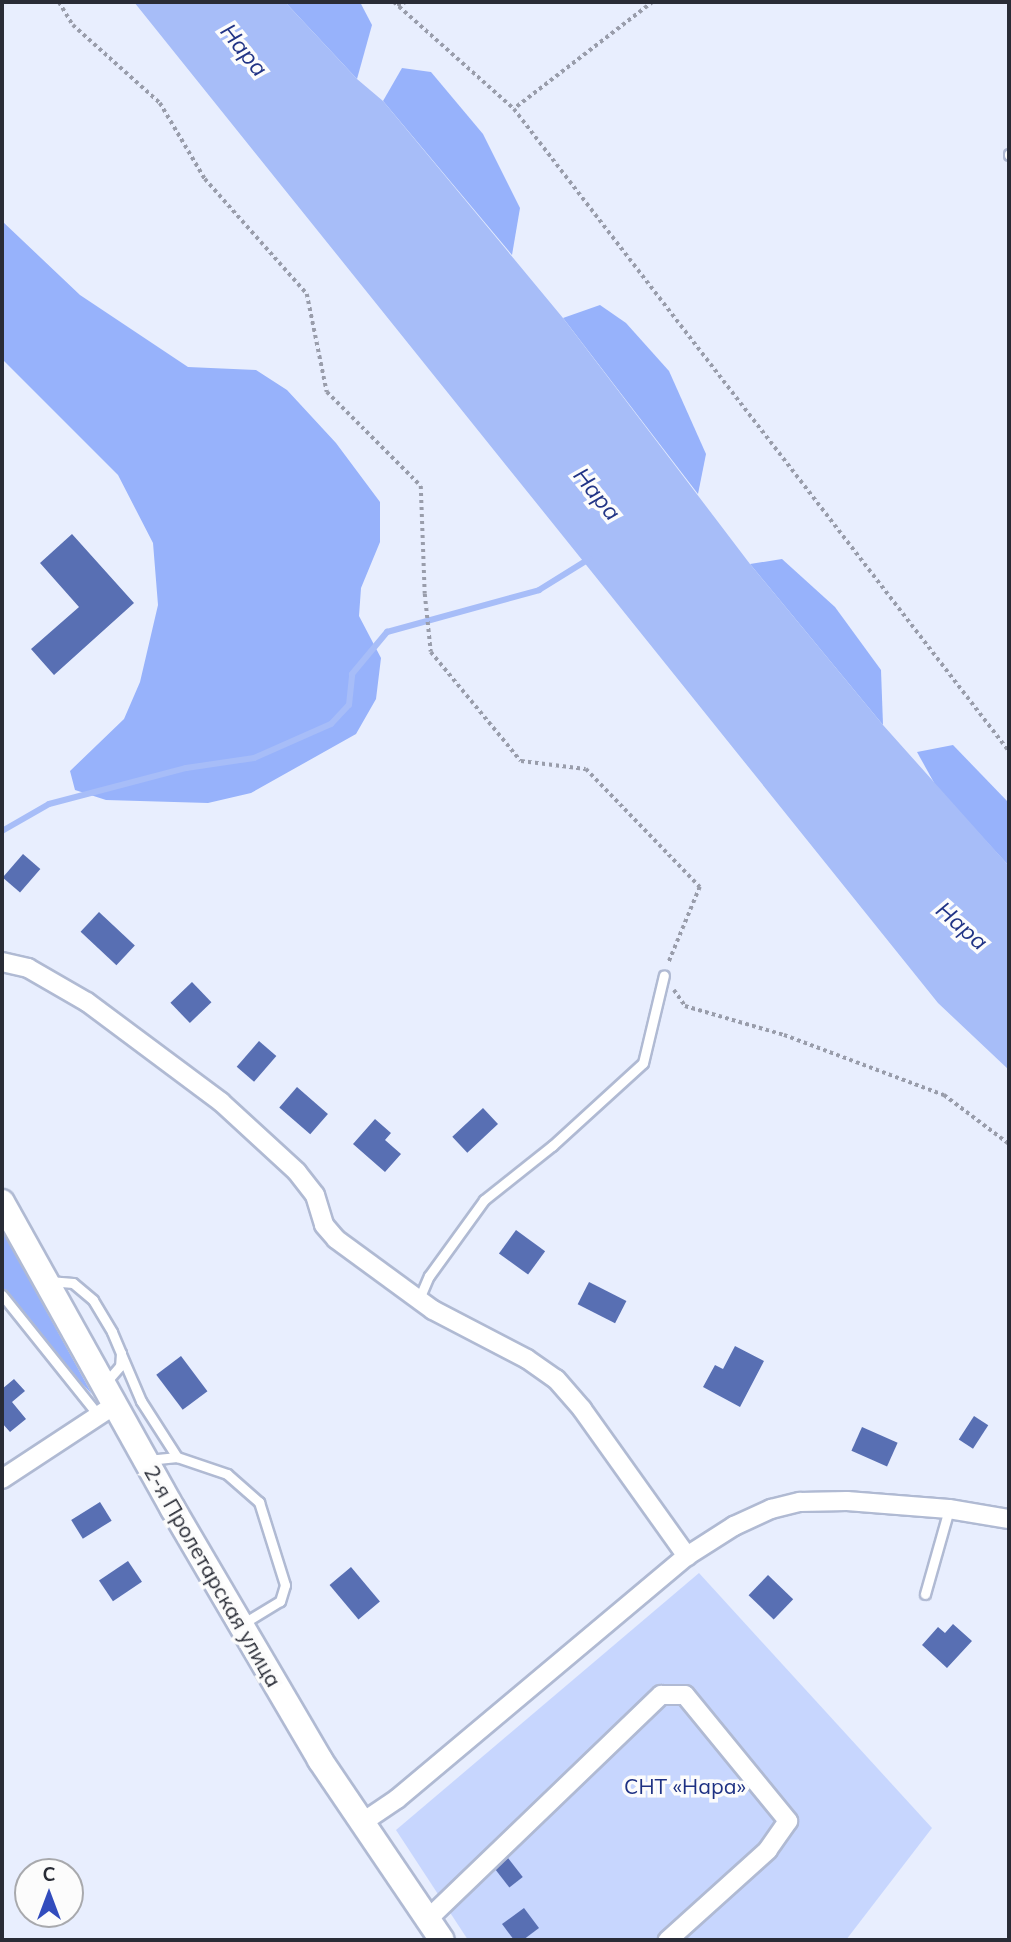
<!DOCTYPE html>
<html>
<head>
<meta charset="utf-8">
<style>
  body { margin:0 }
  #map { position:relative; width:1011px; height:1942px; overflow:hidden; background:#e8eefe; font-family:Mulish,sans-serif }
  div>[style] { position:absolute }
  .green>* { inset:0; background:#c7d6fe }
  .forest>* { inset:0; background:#97b2fb }
  .water>* { inset:0; background:#a7bdf8 }
  .stream>* { height:6px; margin:-3px; padding:0 3px; transform-origin:3px; border-radius:3px; background:#a7bdf8 }
  .building>* { inset:0; background:#586fb3; transform-origin:0 0 }
  .path>* { height:3.5px; margin-top:-1.75px; transform-origin:0; background:repeating-linear-gradient(90deg,#999dab 0 3.5px,transparent 0 7px) }
  .roads { filter:drop-shadow(2px 0 #b0bad3) drop-shadow(-2px 0 #b0bad3) drop-shadow(0 2px #b0bad3) drop-shadow(0 -2px #b0bad3) }
  .lane>* { height:9px; margin:-4.5px; padding:0 4.5px; transform-origin:4.5px; border-radius:4.5px; background:#fff }
  .street>* { height:18px; margin:-9px; padding:0 9px; transform-origin:9px; border-radius:9px; background:#fff }
  .secondary>* { height:24px; margin:-12px; padding:0 12px; transform-origin:12px; border-radius:12px; background:#fff }
  span { translate:-50% -50%; white-space:nowrap; text-align:center; line-height:1.15; -webkit-text-stroke:7px #fcfcfc; paint-order:stroke }
  .street-label { font-size:21px; color:#292c36 }
  .park-label { font-size:21px; color:#1e3183 }
  .water-label { font-size:23px; color:#213486; font-style:italic }
  .frame { position:absolute; inset:0; border:4px solid #292c36; pointer-events:none }
  .north { position:absolute; left:14px; top:1858px; width:70px; height:70px; box-sizing:border-box; background:#fcfcfc; border:2px solid #a8a9ad; border-radius:50%; rotate:0deg; font-size:19px; font-weight:700; line-height:28px; text-align:center; color:#292c36 }
  .north::after { content:''; display:block; margin:auto; width:24px; height:32px; background:#324cbd; clip-path:polygon(50% 0,100% 100%,50% 72%,0 100%) }
</style>
</head>
<body>
<div id="map">
  <div class="green">
    <div style="clip-path:polygon(699px 1573px,932px 1828px,846px 1940px,468px 1940px,396px 1830px)"></div>
  </div>
  <div class="forest">
    <div style="clip-path:polygon(285px 2px,360px 2px,372px 25px,357px 79px)"></div>
    <div style="clip-path:polygon(402px 68px,431px 72px,483px 134px,520px 208px,512px 255px,383px 101px)"></div>
    <div style="clip-path:polygon(2px 221px,80px 295px,188px 367px,256px 370px,287px 390px,336px 443px,380px 502px,380px 542px,361px 588px,359px 616px,381px 658px,376px 699px,356px 734px,251px 793px,208px 803px,106px 800px,75px 790px,70px 771px,124px 719px,140px 682px,158px 605px,153px 543px,118px 475px,2px 359px)"></div>
    <div style="clip-path:polygon(600px 305px,626px 323px,669px 371px,706px 454px,698px 494px,563px 318px)"></div>
    <div style="clip-path:polygon(782px 559px,835px 607px,881px 670px,883px 725px,750px 564px)"></div>
    <div style="clip-path:polygon(953px 745px,1009px 803px,1009px 866px,937px 788px,917px 752px)"></div>
    <div style="clip-path:polygon(2px 1230px,92px 1394px,25px 1325px,2px 1294px)"></div>
  </div>
  <div class="water">
    <div style="clip-path:polygon(134px 2px,285px 2px,357px 79px,383px 101px,563px 318px,750px 564px,883px 725px,1009px 866px,1009px 1070px,938px 1003px)"></div>
  </div>
  <div class="stream">
    <div style="left:2px;top:831px;width:54px;rotate:-29.9deg"></div>
    <div style="left:49px;top:804px;width:142px;rotate:-14.7deg"></div>
    <div style="left:186px;top:768px;width:69px;rotate:-8.4deg"></div>
    <div style="left:254px;top:758px;width:84px;rotate:-23.8deg"></div>
    <div style="left:331px;top:724px;width:26px;rotate:-47deg"></div>
    <div style="left:349px;top:705px;width:31px;rotate:-84deg"></div>
    <div style="left:352px;top:674px;width:55px;rotate:-50.2deg"></div>
    <div style="left:387px;top:632px;width:158px;rotate:-15.4deg"></div>
    <div style="left:539px;top:590px;width:59px;rotate:-31.8deg"></div>
  </div>
  <div class="building">
    <div style="clip-path:polygon(72px 534px,134px 603px,54px 675px,31px 649px,79px 607px,40px 563px)"></div>
    <div style="left:23px;top:854px;width:23px;height:31px;rotate:41deg"></div>
    <div style="left:99px;top:912px;width:49px;height:27px;rotate:43deg"></div>
    <div style="left:192px;top:982px;width:28px;height:30px;rotate:46deg"></div>
    <div style="left:259px;top:1041px;width:23px;height:34px;rotate:41deg"></div>
    <div style="left:297px;top:1087px;width:41px;height:27px;rotate:41deg"></div>
    <div style="left:483px;top:1108px;width:22px;height:42px;rotate:47deg"></div>
    <div style="clip-path:polygon(375px 1119px,391px 1133px,385px 1140px,401px 1154px,385px 1172px,353px 1144px)"></div>
    <div style="left:516px;top:1230px;width:36px;height:29px;rotate:36deg"></div>
    <div style="left:589px;top:1282px;width:42px;height:25px;rotate:27deg"></div>
    <div style="clip-path:polygon(735px 1346px,764px 1361px,740px 1407px,703px 1387px,715px 1365px,723px 1369px)"></div>
    <div style="left:181px;top:1356px;width:44px;height:31px;rotate:53deg"></div>
    <div style="clip-path:polygon(14px 1379px,25px 1391px,12px 1402px,26px 1419px,10px 1432px,2px 1423px,2px 1389px)"></div>
    <div style="left:974px;top:1416px;width:17px;height:28px;rotate:33deg"></div>
    <div style="left:862px;top:1427px;width:39px;height:26px;rotate:24deg"></div>
    <div style="left:100px;top:1502px;width:22px;height:34px;rotate:58deg"></div>
    <div style="left:128px;top:1561px;width:25px;height:35px;rotate:56deg"></div>
    <div style="left:351px;top:1567px;width:45px;height:28px;rotate:50deg"></div>
    <div style="left:768px;top:1575px;width:35px;height:28px;rotate:44deg"></div>
    <div style="clip-path:polygon(953px 1624px,972px 1641px,947px 1668px,922px 1645px,938px 1627px,945px 1633px)"></div>
    <div style="left:508px;top:1858px;width:24px;height:17px;rotate:52deg"></div>
    <div style="clip-path:polygon(524px 1908px,539px 1928px,523px 1940px,514px 1940px,502px 1924px)"></div>
  </div>
  <div class="path">
    <div style="left:59px;top:2px;width:27px;rotate:59deg"></div>
    <div style="left:73px;top:25px;width:117px;rotate:41.9deg"></div>
    <div style="left:160px;top:103px;width:88px;rotate:59.4deg"></div>
    <div style="left:205px;top:179px;width:154px;rotate:48.4deg"></div>
    <div style="left:307px;top:294px;width:100px;rotate:78.5deg"></div>
    <div style="left:327px;top:392px;width:133px;rotate:45deg"></div>
    <div style="left:421px;top:486px;width:108px;rotate:87.9deg"></div>
    <div style="left:425px;top:594px;width:58px;rotate:84.1deg"></div>
    <div style="left:431px;top:652px;width:141px;rotate:50.5deg"></div>
    <div style="left:521px;top:761px;width:65px;rotate:7deg"></div>
    <div style="left:586px;top:769px;width:164px;rotate:46deg"></div>
    <div style="left:700px;top:887px;width:81px;rotate:112.5deg"></div>
    <div style="left:394px;top:2px;width:161px;rotate:41.7deg"></div>
    <div style="left:653px;top:2px;width:175px;rotate:142.4deg"></div>
    <div style="left:514px;top:109px;width:811px;rotate:52.37deg"></div>
    <div style="left:397px;top:5px;width:9px;rotate:-18deg"></div>
    <div style="left:674px;top:990px;width:19px;rotate:55deg"></div>
    <div style="left:685px;top:1006px;width:103px;rotate:16.3deg"></div>
    <div style="left:784px;top:1035px;width:171px;rotate:20.6deg"></div>
    <div style="left:944px;top:1095px;width:81px;rotate:37deg"></div>
  </div>
  <div class="roads">
    <div class="lane">
      <div style="left:1009px;top:154px;width:1px;rotate:90deg"></div>
      <div style="left:49px;top:1281px;width:24px;rotate:5deg"></div>
      <div style="left:73px;top:1283px;width:26px;rotate:40deg"></div>
      <div style="left:93px;top:1300px;width:37px;rotate:59deg"></div>
      <div style="left:112px;top:1332px;width:23px;rotate:67deg"></div>
      <div style="left:121px;top:1353px;width:13px;rotate:94deg"></div>
      <div style="left:120px;top:1366px;width:23px;rotate:131deg"></div>
      <div style="left:2px;top:1295px;width:154px;rotate:51.3deg"></div>
      <div style="left:419px;top:1299px;width:25px;rotate:-67deg"></div>
      <div style="left:429px;top:1276px;width:94px;rotate:-54.1deg"></div>
      <div style="left:484px;top:1200px;width:87px;rotate:-38.5deg"></div>
      <div style="left:552px;top:1146px;width:123px;rotate:-42.4deg"></div>
      <div style="left:643px;top:1063px;width:90px;rotate:-76.6deg"></div>
      <div style="left:121px;top:1354px;width:51px;rotate:66.9deg"></div>
      <div style="left:141px;top:1401px;width:67px;rotate:57.3deg"></div>
      <div style="left:148px;top:1460px;width:29px;rotate:-6deg"></div>
      <div style="left:177px;top:1457px;width:53px;rotate:18.8deg"></div>
      <div style="left:227px;top:1474px;width:43px;rotate:41.2deg"></div>
      <div style="left:259px;top:1502px;width:87px;rotate:72.6deg"></div>
      <div style="left:285px;top:1585px;width:17px;rotate:107deg"></div>
      <div style="left:280px;top:1601px;width:44px;rotate:148.8deg"></div>
      <div style="left:925px;top:1594px;width:88px;rotate:-74.2deg"></div>
    </div>
    <div class="street">
      <div style="left:2px;top:962px;width:27px;rotate:13deg"></div>
      <div style="left:28px;top:968px;width:68px;rotate:30deg"></div>
      <div style="left:87px;top:1002px;width:167px;rotate:36.7deg"></div>
      <div style="left:221px;top:1102px;width:103px;rotate:42.6deg"></div>
      <div style="left:297px;top:1172px;width:29px;rotate:52deg"></div>
      <div style="left:315px;top:1195px;width:31px;rotate:73deg"></div>
      <div style="left:324px;top:1225px;width:18px;rotate:49deg"></div>
      <div style="left:336px;top:1239px;width:120px;rotate:36.2deg"></div>
      <div style="left:433px;top:1310px;width:106px;rotate:27.5deg"></div>
      <div style="left:527px;top:1359px;width:35px;rotate:35deg"></div>
      <div style="left:556px;top:1379px;width:40px;rotate:49deg"></div>
      <div style="left:582px;top:1409px;width:181px;rotate:54.5deg"></div>
      <div style="left:2px;top:1479px;width:136px;rotate:-33.3deg"></div>
      <div style="left:363px;top:1822px;width:41px;rotate:-34.1deg"></div>
      <div style="left:397px;top:1799px;width:378px;rotate:-40deg"></div>
      <div style="left:687px;top:1556px;width:56px;rotate:-32.6deg"></div>
      <div style="left:734px;top:1526px;width:41px;rotate:-24.7deg"></div>
      <div style="left:771px;top:1509px;width:30px;rotate:-14deg"></div>
      <div style="left:800px;top:1502px;width:47px;rotate:-1.2deg"></div>
      <div style="left:847px;top:1501px;width:102px;rotate:4.5deg"></div>
      <div style="left:949px;top:1509px;width:61px;rotate:9.5deg"></div>
      <div style="left:427px;top:1920px;width:325px;rotate:-43.9deg"></div>
      <div style="left:661px;top:1695px;width:24px"></div>
      <div style="left:685px;top:1695px;width:163px;rotate:50.7deg"></div>
      <div style="left:788px;top:1821px;width:35px;rotate:125deg"></div>
      <div style="left:768px;top:1850px;width:135px;rotate:138deg"></div>
    </div>
    <div class="secondary">
      <div style="left:2px;top:1202px;width:351px;rotate:60.9deg"></div>
      <div style="left:173px;top:1509px;width:291px;rotate:59.6deg"></div>
      <div style="left:320px;top:1760px;width:217px;rotate:55.9deg"></div>
    </div>
  </div>
  <div class="street-label">
    <span style="left:213px;top:1576px;rotate:60deg">2-я Пролетарская улица</span>
  </div>
  <div class="park-label">
    <span style="left:685px;top:1786px">СНТ «Нара»</span>
  </div>
  <div class="water-label">
    <span style="left:244px;top:50px;rotate:51deg">Нара</span>
    <span style="left:597px;top:494px;rotate:51deg">Нара</span>
    <span style="left:962px;top:926px;rotate:41deg">Нара</span>
  </div>
  <div class="frame"></div>
  <div class="north">С</div>
</div>
</body>
</html>
